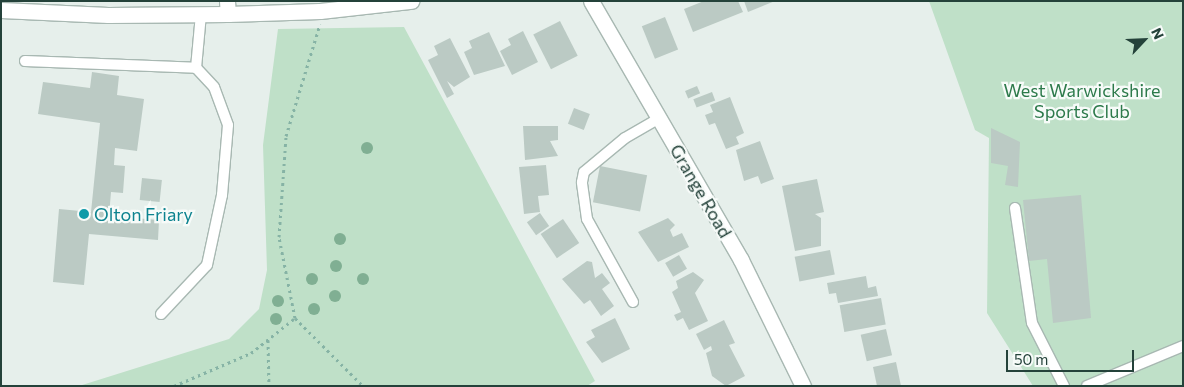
<!DOCTYPE html>
<html>
<head>
<meta charset="utf-8">
<style>
  body { margin:0 }
  #map { position:relative; width:1184px; height:387px; overflow:hidden; background:#e6efeb; font-family:Commissioner,sans-serif }
  div>[style] { position:absolute }
  .green>* { inset:0; background:#bfe0c8 }
  .building>* { inset:0; background:#bbcac4; transform-origin:0 0 }
  .path>* { height:3px; margin-top:-1.5px; transform-origin:0; background:repeating-linear-gradient(90deg,#86b3a5 0 2.5px,transparent 0 6.5px) }
  .roads { filter:drop-shadow(1px 0 #a8b8b2) drop-shadow(-1px 0 #a8b8b2) drop-shadow(0 1px #a8b8b2) drop-shadow(0 -1px #a8b8b2) }
  .service>* { height:10px; margin:-5px; padding:0 5px; transform-origin:5px; border-radius:5px; background:#fff }
  .minor>* { height:15px; margin:-7.5px; padding:0 7.5px; transform-origin:7.5px; border-radius:7.5px; background:#fff }
  .tertiary>* { height:15px; margin:-7.5px; padding:0 7.5px; transform-origin:7.5px; border-radius:7.5px; background:#fff }
  .trees>* { width:12px; height:12px; margin:-6px; border-radius:50%; background:#80af93 }
  .dots>* { width:14px; height:14px; translate:-50% -50%; box-sizing:border-box; border:2px solid #f7fbf9; border-radius:50% }
  span { translate:-50% -50%; white-space:nowrap; text-align:center; line-height:1.15; -webkit-text-stroke:4.5px #f7fbf9; paint-order:stroke }
  .park-label { font-size:18px; color:#2d7a4b }
  .street-label { font-size:18px; color:#24423a }
  .culture-label { font-size:18px; color:#0d838f }
  .left { translate:0 -50%; text-align:left }
  .frame { position:absolute; inset:0; border:2px solid #24423a; pointer-events:none }
  .north { position:absolute; left:1119px; top:15px; width:50px; height:50px; -webkit-text-stroke:4px #f7fbf9; paint-order:stroke; rotate:65deg; font-size:14px; font-weight:700; line-height:20px; text-align:center; color:#24423a }
  .north::after { content:''; display:block; margin:auto; width:18px; height:22px; background:#24423a; clip-path:polygon(50% 0,100% 100%,50% 72%,0 100%) }
  .scale { position:absolute; left:1006px; top:350px; width:128px; height:22px; box-sizing:border-box; border:2px solid #24423a; border-top:0; padding-left:6px; font-size:15px; line-height:18px; white-space:nowrap; color:#24423a; -webkit-text-stroke:4px #f7fbf9; paint-order:stroke }
</style>
</head>
<body>
<div id="map">
  <div class="green">
    <div style="clip-path:polygon(929px 1px,1183px 1px,1183px 386px,1033px 386px,987px 313px,989px 138px,975px 130px)"></div>
    <div style="clip-path:polygon(404px 27px,595px 381px,587px 386px,79px 386px,229px 339px,259px 309px,267px 270px,263px 145px,278px 29px)"></div>
  </div>
  <div class="building">
    <div style="clip-path:polygon(704px 1px,738px 1px,743px 12px,693px 32px,684px 9px)"></div>
    <div style="clip-path:polygon(744px 1px,775px 1px,748px 12px)"></div>
    <div style="left:665px;top:17px;width:35px;height:25px;rotate:68deg"></div>
    <div style="left:560px;top:21px;width:39px;height:30px;rotate:63deg"></div>
    <div style="clip-path:polygon(523px 31px,538px 62px,512px 75px,500px 51px,511px 45px,508px 39px)"></div>
    <div style="clip-path:polygon(489px 32px,505px 66px,474px 75px,464px 52px,472px 48px,469px 41px)"></div>
    <div style="clip-path:polygon(450px 38px,470px 77px,454px 87px,447px 81px,454px 94px,447px 98px,428px 60px,438px 55px,434px 46px)"></div>
    <div style="clip-path:polygon(92px 72px,119px 76px,117px 95px,144px 99px,137px 151px,115px 148px,114px 165px,125px 166px,123px 193px,111px 192px,109px 216px,159px 220px,158px 240px,89px 234px,84px 285px,53px 282px,59px 209px,91px 212px,100px 123px,38px 114px,43px 82px,90px 88px)"></div>
    <div style="left:697px;top:86px;width:8px;height:13px;rotate:67deg"></div>
    <div style="left:712px;top:92px;width:9px;height:20px;rotate:69deg"></div>
    <div style="clip-path:polygon(730px 97px,744px 133px,736px 137px,739px 144px,726px 149px,715px 123px,709px 125px,705px 115px,713px 112px,710px 105px)"></div>
    <div style="left:574px;top:108px;width:17px;height:17px;rotate:21deg"></div>
    <div style="clip-path:polygon(523px 126px,558px 126px,558px 140px,550px 141px,558px 156px,525px 160px)"></div>
    <div style="clip-path:polygon(991px 128px,1020px 142px,1018px 187px,1005px 185px,1008px 166px,991px 163px)"></div>
    <div style="clip-path:polygon(760px 141px,774px 179px,761px 184px,758px 176px,744px 181px,736px 150px)"></div>
    <div style="clip-path:polygon(546px 165px,549px 195px,538px 196px,540px 212px,524px 214px,519px 167px)"></div>
    <div style="left:600px;top:166px;width:48px;height:37px;rotate:11deg"></div>
    <div style="left:142px;top:178px;width:20px;height:22px;rotate:6deg"></div>
    <div style="clip-path:polygon(817px 179px,824px 212px,815px 214px,821px 218px,821px 246px,795px 251px,782px 186px)"></div>
    <div style="clip-path:polygon(1081px 195px,1091px 318px,1053px 323px,1047px 259px,1029px 261px,1023px 200px)"></div>
    <div style="left:540px;top:213px;width:16px;height:16px;rotate:55deg"></div>
    <div style="clip-path:polygon(668px 218px,675px 225px,670px 230px,673px 237px,682px 233px,689px 247px,658px 262px,638px 232px)"></div>
    <div style="left:563px;top:219px;width:29px;height:27px;rotate:56deg"></div>
    <div style="left:830px;top:250px;width:25px;height:36px;rotate:79deg"></div>
    <div style="left:679px;top:255px;width:16px;height:16px;rotate:60deg"></div>
    <div style="clip-path:polygon(587px 261px,592px 262px,595px 278px,602px 273px,610px 283px,602px 289px,614px 306px,601px 316px,590px 300px,584px 304px,562px 279px)"></div>
    <div style="clip-path:polygon(693px 272px,704px 280px,695px 293px,708px 321px,689px 330px,683px 318px,677px 321px,674px 315px,681px 312px,672px 292px,678px 288px,676px 281px)"></div>
    <div style="clip-path:polygon(866px 276px,868px 288px,876px 286px,878px 296px,838px 303px,836px 293px,829px 294px,827px 283px)"></div>
    <div style="left:881px;top:298px;width:27px;height:42px;rotate:80deg"></div>
    <div style="clip-path:polygon(615px 318px,630px 349px,602px 363px,586px 342px,595px 337px,591px 330px)"></div>
    <div style="clip-path:polygon(724px 320px,735px 343px,729px 345px,745px 376px,726px 386px,712px 376px,706px 353px,712px 350px,711px 346px,704px 350px,696px 334px)"></div>
    <div style="left:886px;top:329px;width:27px;height:26px;rotate:77deg"></div>
    <div style="clip-path:polygon(896px 362px,901px 386px,877px 386px,873px 367px)"></div>
  </div>
  <div class="path">
    <div style="left:295px;top:318px;width:96px;rotate:45deg"></div>
    <div style="left:268px;top:340px;width:46px;rotate:88.8deg"></div>
    <div style="left:174px;top:386px;width:84px;rotate:-23.2deg"></div>
    <div style="left:251px;top:353px;width:56px;rotate:-38.5deg"></div>
    <div style="left:295px;top:318px;width:83px;rotate:-101.2deg"></div>
    <div style="left:279px;top:237px;width:101px;rotate:-86deg"></div>
    <div style="left:286px;top:136px;width:117px;rotate:-73.1deg"></div>
  </div>
  <div class="roads">
    <div class="service">
      <div style="left:25px;top:61px;width:171px;rotate:2.3deg"></div>
      <div style="left:196px;top:68px;width:54px;rotate:-84.7deg"></div>
      <div style="left:1015px;top:208px;width:116px;rotate:81.6deg"></div>
      <div style="left:1032px;top:323px;width:71px;rotate:63.1deg"></div>
      <div style="left:633px;top:302px;width:95px;rotate:-119deg"></div>
      <div style="left:587px;top:219px;width:37px;rotate:-98deg"></div>
      <div style="left:582px;top:182px;width:10px;rotate:-79deg"></div>
      <div style="left:584px;top:172px;width:53px;rotate:-39.7deg"></div>
      <div style="left:625px;top:138px;width:39px;rotate:-30deg"></div>
      <div style="left:161px;top:314px;width:67px;rotate:-46.8deg"></div>
      <div style="left:207px;top:265px;width:72px;rotate:-77.9deg"></div>
      <div style="left:222px;top:195px;width:70px;rotate:-85.1deg"></div>
      <div style="left:228px;top:125px;width:40px;rotate:-110.2deg"></div>
      <div style="left:214px;top:87px;width:26px;rotate:-133deg"></div>
      <div style="left:1087px;top:386px;width:104px;rotate:-22.6deg"></div>
    </div>
    <div class="minor">
      <div style="left:227px;top:1px;width:13px;rotate:86deg"></div>
    </div>
    <div class="tertiary">
      <div style="left:591px;top:1px;width:299px;rotate:59.9deg"></div>
      <div style="left:741px;top:260px;width:140px;rotate:63.8deg"></div>
      <div style="left:1px;top:10px;width:107px;rotate:2.7deg"></div>
      <div style="left:108px;top:15px;width:120px;rotate:-0.5deg"></div>
      <div style="left:228px;top:14px;width:92px;rotate:-1.9deg"></div>
      <div style="left:320px;top:11px;width:92px;rotate:-6.3deg"></div>
    </div>
  </div>
  <div class="trees">
    <div style="left:367px;top:148px"></div>
    <div style="left:340px;top:239px"></div>
    <div style="left:336px;top:266px"></div>
    <div style="left:312px;top:279px"></div>
    <div style="left:363px;top:279px"></div>
    <div style="left:335px;top:296px"></div>
    <div style="left:278px;top:301px"></div>
    <div style="left:314px;top:309px"></div>
    <div style="left:276px;top:319px"></div>
  </div>
  <div class="dots">
    <div style="left:84px;top:214px;background:#0f9aa8"></div>
  </div>
  <div class="park-label">
    <span style="left:1082px;top:101px">West Warwickshire<br>Sports Club</span>
  </div>
  <div class="street-label">
    <span style="left:701px;top:191px;rotate:60deg">Grange Road</span>
  </div>
  <div class="culture-label">
    <span class="left" style="left:94px;top:214px">Olton Friary</span>
  </div>
  <div class="frame"></div>
  <div class="north">N</div>
  <div class="scale">50 m</div>
</div>
</body>
</html>
